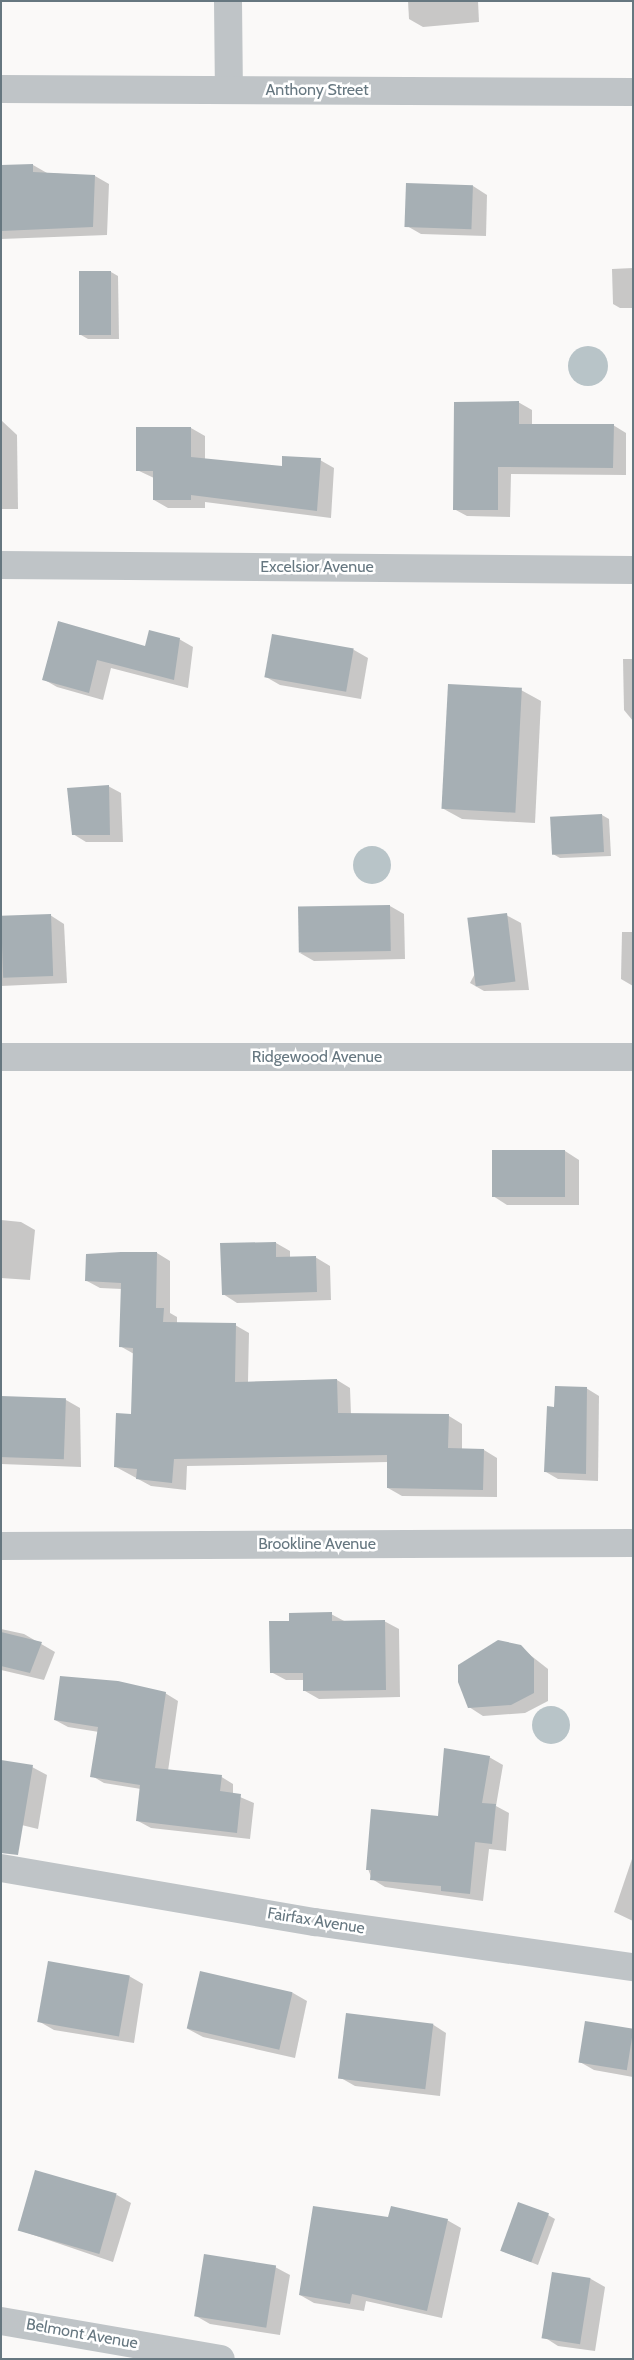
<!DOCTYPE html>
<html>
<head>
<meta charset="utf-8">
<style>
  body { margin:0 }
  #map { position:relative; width:634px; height:2360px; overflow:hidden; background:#faf9f8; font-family:Cabin,sans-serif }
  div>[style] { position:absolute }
  .water>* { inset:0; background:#b8c4c8 }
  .round { border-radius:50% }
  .shadow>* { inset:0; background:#0003 }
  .building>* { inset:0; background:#a6afb4; transform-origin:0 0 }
  .street>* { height:28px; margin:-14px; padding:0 14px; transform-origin:14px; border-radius:14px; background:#bfc4c7 }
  span { translate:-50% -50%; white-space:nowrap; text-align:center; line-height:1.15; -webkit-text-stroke:5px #fff; paint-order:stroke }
  .street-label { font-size:16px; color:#667780 }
  .frame { position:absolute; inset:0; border:2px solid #667780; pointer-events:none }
</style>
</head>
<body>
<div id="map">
  <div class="water">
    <div class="round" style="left:568px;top:346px;width:40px;height:40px"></div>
    <div class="round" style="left:353px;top:846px;width:38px;height:38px"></div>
    <div class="round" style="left:532px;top:1706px;width:38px;height:38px"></div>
  </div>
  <div class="shadow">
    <div style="clip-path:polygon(408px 1px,478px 1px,479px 22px,423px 27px,409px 19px)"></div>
    <div style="clip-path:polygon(33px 165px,47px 173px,95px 176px,109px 184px,107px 235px,1px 239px,1px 166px)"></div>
    <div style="clip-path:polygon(473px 186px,487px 195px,486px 236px,421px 234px,407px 226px)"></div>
    <div style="clip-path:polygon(633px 268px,633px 308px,620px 308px,613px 304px,612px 269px)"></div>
    <div style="clip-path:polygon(111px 272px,118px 276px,119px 339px,88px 339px,81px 335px)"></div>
    <div style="clip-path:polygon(518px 402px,532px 410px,532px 425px,613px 425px,626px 433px,626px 475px,511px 474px,510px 517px,467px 516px,454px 509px)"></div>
    <div style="clip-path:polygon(1px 420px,17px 435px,18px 509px,1px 509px)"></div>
    <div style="clip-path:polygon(191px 428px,205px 436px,205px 460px,283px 467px,320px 460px,334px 468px,331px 518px,205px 502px,205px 508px,168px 508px,154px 500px,154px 478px,137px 470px)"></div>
    <div style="clip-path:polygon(58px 623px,146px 647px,179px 639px,193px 647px,188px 688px,111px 668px,103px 700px,57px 687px,43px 679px)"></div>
    <div style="clip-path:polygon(354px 650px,368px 658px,361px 699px,280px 685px,266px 677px)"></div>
    <div style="clip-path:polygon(623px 659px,633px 659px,633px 721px,624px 710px)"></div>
    <div style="clip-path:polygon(521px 690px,541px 701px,535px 823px,462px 819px,442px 808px)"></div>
    <div style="clip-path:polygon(108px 786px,121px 793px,123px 842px,86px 842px,73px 834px)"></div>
    <div style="clip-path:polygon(602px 815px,609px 819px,611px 856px,560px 858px,553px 854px)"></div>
    <div style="clip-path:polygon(390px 906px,404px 914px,405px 959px,314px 961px,300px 953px)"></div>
    <div style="clip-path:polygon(50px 915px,64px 924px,67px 983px,1px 986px,1px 918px)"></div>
    <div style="clip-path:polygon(506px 915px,521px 923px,529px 990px,484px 991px,470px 983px)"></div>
    <div style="clip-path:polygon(622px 932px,633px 932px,633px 986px,621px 979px)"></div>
    <div style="clip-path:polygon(565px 1151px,579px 1160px,579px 1205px,507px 1205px,493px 1196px)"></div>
    <div style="clip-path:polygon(1px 1220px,21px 1222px,35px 1230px,30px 1280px,1px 1278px)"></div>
    <div style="clip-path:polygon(276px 1243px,290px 1251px,290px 1258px,315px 1257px,330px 1266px,331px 1300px,237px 1303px,223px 1294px)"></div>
    <div style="clip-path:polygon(157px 1253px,170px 1261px,170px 1313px,177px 1317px,177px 1324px,235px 1325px,249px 1333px,248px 1382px,337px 1380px,350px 1388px,351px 1415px,449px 1416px,462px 1424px,462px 1450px,484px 1450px,497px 1458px,497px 1497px,402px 1496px,388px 1488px,389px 1462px,187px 1466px,186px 1490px,151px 1486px,116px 1467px,132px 1416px,134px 1354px,120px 1346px,122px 1289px,100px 1288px,87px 1281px)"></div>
    <div style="clip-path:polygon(586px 1388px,599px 1396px,598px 1481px,558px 1479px,546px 1472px,555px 1409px)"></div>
    <div style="clip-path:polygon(1px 1397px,66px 1400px,80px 1408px,81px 1467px,1px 1464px)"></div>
    <div style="clip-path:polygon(331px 1614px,346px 1622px,384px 1621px,399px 1629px,400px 1697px,319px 1699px,305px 1691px,305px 1680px,286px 1680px,271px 1672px)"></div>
    <div style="clip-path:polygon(1px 1629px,24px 1634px,55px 1652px,44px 1680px,1px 1670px)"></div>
    <div style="clip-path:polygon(520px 1647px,548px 1669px,548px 1701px,525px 1713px,483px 1716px,469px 1707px)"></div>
    <div style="clip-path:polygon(165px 1693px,178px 1701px,168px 1771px,220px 1776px,233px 1784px,233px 1794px,254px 1803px,250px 1839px,151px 1828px,138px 1821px,141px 1789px,104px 1783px,92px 1776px,99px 1732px,68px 1727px,55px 1720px)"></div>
    <div style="clip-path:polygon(489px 1757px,503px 1765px,496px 1806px,509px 1813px,506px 1851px,489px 1849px,483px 1901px,385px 1887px,372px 1879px,368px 1869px,439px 1817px)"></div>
    <div style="clip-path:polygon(32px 1767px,47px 1775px,38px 1829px,1px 1820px)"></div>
    <div style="clip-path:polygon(633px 1856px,633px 1921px,614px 1912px)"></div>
    <div style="clip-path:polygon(129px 1976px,143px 1984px,134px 2043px,54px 2030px,40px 2022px)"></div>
    <div style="clip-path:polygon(293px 1993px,307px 2001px,295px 2058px,203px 2037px,188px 2029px)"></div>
    <div style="clip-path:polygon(432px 2024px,446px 2033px,440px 2096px,355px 2086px,341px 2078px)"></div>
    <div style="clip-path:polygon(633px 2030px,633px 2077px,594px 2070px,580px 2062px)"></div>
    <div style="clip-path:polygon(117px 2195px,131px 2203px,113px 2262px,19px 2230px)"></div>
    <div style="clip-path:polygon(548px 2215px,555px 2219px,538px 2265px,502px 2251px)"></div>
    <div style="clip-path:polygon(389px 2219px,447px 2220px,461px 2228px,442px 2318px,366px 2301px,364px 2311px,314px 2303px,300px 2295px)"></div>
    <div style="clip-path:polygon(275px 2267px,290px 2275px,280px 2335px,210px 2324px,196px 2316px)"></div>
    <div style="clip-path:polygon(553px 2273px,591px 2279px,605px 2287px,595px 2351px,558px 2346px,544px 2337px)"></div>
  </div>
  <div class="building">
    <div style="clip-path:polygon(33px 164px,33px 172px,95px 175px,93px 227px,1px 231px,1px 165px)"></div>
    <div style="left:406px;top:183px;width:67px;height:44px;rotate:2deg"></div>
    <div style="left:79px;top:271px;width:32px;height:64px"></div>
    <div style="clip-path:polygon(519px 401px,519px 424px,614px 424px,613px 468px,498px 467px,498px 510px,453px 510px,454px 402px)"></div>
    <div style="clip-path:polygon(136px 427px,191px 427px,191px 457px,282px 466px,282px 456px,321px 458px,317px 511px,191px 495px,191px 500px,153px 500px,153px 471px,136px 471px)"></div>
    <div style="clip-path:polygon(58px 621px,145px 646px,149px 630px,180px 638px,174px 680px,97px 660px,89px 693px,42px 680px)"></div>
    <div style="left:272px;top:634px;width:83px;height:44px;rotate:10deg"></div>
    <div style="left:448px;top:684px;width:74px;height:125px;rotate:3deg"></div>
    <div style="clip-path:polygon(109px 785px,110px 835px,72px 835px,67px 788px)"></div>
    <div style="left:602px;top:814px;width:38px;height:52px;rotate:87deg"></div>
    <div style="left:390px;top:905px;width:46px;height:92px;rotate:89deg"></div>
    <div style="left:507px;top:913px;width:69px;height:40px;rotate:83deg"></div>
    <div style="left:51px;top:914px;width:62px;height:50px;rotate:88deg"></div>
    <div style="left:565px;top:1150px;width:47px;height:73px;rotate:90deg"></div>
    <div style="clip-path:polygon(276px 1242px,276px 1257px,316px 1256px,317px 1292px,222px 1295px,220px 1243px)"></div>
    <div style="clip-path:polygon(121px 1252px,157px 1252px,156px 1308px,164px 1308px,163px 1322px,236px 1323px,235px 1382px,337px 1379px,338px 1413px,449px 1414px,448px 1448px,484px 1449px,483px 1490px,387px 1488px,387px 1455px,174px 1459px,172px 1483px,136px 1479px,137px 1469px,114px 1467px,116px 1413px,131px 1414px,133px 1348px,119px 1347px,121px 1283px,85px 1281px,86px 1254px)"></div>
    <div style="clip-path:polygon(555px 1386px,587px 1387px,586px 1474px,544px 1472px,547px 1406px,554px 1407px)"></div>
    <div style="left:1px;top:1396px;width:65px;height:61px;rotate:2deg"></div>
    <div style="clip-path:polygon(332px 1612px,332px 1621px,385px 1620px,386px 1690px,303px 1691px,303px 1673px,270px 1673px,269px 1621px,289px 1621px,289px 1613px)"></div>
    <div style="clip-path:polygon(1px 1632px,42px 1642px,30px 1673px,1px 1666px)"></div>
    <div style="clip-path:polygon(498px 1640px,521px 1645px,534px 1659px,534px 1693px,511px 1705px,468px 1708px,458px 1682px,458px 1665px)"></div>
    <div style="clip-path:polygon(60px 1676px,118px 1681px,166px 1692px,155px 1768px,222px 1775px,220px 1791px,241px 1794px,237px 1833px,136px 1821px,140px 1785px,90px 1777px,98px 1727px,54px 1720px)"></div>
    <div style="clip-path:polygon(444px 1748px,490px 1756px,482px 1803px,496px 1804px,492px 1844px,475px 1842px,470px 1894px,441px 1891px,441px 1886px,370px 1880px,371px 1870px,366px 1870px,371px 1809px,438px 1816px)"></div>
    <div style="clip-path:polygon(1px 1760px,33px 1765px,18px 1855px,1px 1853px)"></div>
    <div style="left:48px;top:1961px;width:83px;height:62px;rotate:10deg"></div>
    <div style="left:200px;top:1971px;width:95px;height:59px;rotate:13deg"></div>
    <div style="left:346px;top:2013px;width:88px;height:66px;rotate:7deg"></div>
    <div style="left:585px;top:2021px;width:49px;height:42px;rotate:9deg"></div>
    <div style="left:35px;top:2170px;width:85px;height:63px;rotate:16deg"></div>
    <div style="left:518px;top:2202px;width:33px;height:52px;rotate:20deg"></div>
    <div style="clip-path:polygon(313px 2206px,388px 2217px,391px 2206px,448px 2219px,427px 2311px,352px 2294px,350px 2304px,299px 2295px)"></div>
    <div style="left:204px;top:2254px;width:73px;height:63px;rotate:9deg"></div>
    <div style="left:552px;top:2272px;width:39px;height:67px;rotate:9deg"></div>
  </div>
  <div class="street">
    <div style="left:228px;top:1px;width:89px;rotate:89.4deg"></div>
    <div style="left:1px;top:89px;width:632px;rotate:0.27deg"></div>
    <div style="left:1px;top:565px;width:632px;rotate:0.45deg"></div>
    <div style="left:1px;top:1057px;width:632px"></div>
    <div style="left:1px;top:1546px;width:632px;rotate:-0.27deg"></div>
    <div style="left:1px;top:1868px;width:319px;rotate:9.8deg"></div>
    <div style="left:315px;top:1922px;width:321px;rotate:8.1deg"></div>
    <div style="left:1px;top:2321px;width:223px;rotate:9.8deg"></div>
  </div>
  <div class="street-label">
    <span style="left:317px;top:90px">Anthony Street</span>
    <span style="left:317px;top:567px">Excelsior Avenue</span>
    <span style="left:317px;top:1057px">Ridgewood Avenue</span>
    <span style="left:317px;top:1544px">Brookline Avenue</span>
    <span style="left:316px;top:1921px;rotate:9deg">Fairfax Avenue</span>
    <span style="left:82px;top:2334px;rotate:10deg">Belmont Avenue</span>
  </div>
  <div class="frame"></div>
</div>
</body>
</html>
